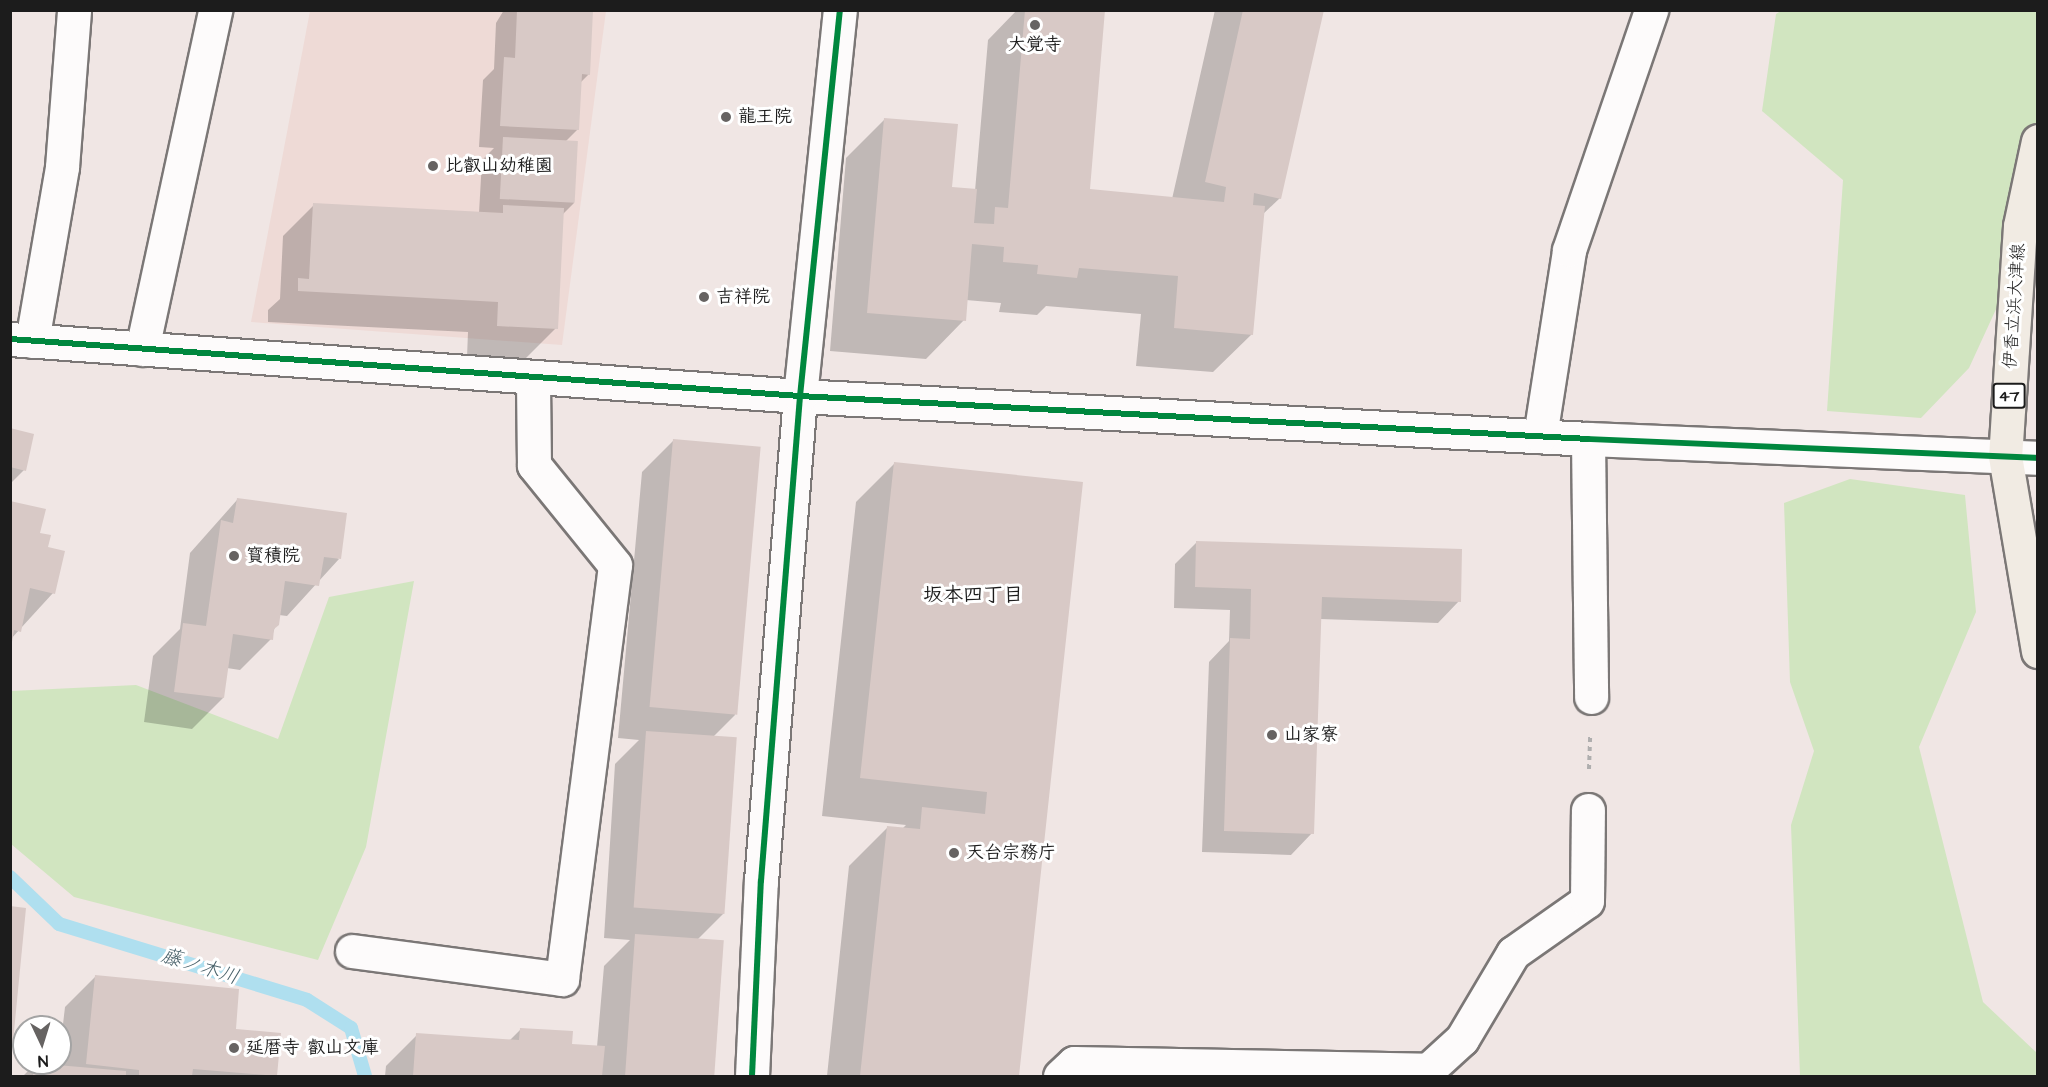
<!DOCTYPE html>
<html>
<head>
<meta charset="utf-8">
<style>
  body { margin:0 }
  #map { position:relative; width:2048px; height:1087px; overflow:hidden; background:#f0e6e4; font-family:"Architects Daughter","Klee One",sans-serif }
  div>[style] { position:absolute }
  .built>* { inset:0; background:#eedad6 }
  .green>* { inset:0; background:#d1e5c0 }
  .shadow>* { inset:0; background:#0003 }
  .stream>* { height:14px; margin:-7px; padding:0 7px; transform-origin:7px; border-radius:7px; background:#afdfef }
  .building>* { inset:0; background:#d8c9c6; transform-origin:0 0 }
  .path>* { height:4px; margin-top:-2px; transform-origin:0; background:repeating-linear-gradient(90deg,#afaeae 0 4.5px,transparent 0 9px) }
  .roads { filter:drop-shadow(2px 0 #7b7776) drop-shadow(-2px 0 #7b7776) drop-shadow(0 2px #7b7776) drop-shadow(0 -2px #7b7776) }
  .minor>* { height:33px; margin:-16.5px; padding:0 16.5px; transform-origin:16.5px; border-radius:16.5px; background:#fdfbfb }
  .major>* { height:33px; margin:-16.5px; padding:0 16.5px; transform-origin:16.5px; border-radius:16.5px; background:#f1ebe3 }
  .cycleway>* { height:6px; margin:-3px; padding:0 3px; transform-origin:3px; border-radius:3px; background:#00873e }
  .dots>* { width:16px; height:16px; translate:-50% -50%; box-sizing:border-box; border:3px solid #fff; border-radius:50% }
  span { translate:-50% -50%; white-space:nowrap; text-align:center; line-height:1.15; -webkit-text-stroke:6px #fff; paint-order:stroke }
  .shield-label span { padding:2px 4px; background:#fff; border:2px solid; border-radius:4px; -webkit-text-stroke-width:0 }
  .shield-label { font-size:16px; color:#1c1c1c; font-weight:700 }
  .poi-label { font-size:18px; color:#1c1c1c; font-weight:700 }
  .left { translate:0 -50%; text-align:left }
  .street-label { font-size:18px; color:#1c1c1c }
  .neighbourhood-label { font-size:20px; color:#1c1c1c; font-weight:700 }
  .water-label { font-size:20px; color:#465f68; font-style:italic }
  .frame { position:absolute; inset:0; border:12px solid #1c1c1c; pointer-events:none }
  .north { position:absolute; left:12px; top:1015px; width:60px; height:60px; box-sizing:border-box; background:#fff; border:2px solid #a4a4a4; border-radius:50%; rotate:176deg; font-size:16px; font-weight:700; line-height:24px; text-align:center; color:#1c1c1c }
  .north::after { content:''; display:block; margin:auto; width:21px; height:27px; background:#666362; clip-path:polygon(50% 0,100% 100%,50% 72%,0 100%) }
</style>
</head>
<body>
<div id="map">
  <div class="built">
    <div style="clip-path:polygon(310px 11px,606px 11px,562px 345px,251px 322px)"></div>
  </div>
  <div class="green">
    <div style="clip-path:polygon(1781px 11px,2037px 11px,2037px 220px,1969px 368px,1921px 418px,1827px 411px,1843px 180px,1762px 111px,1776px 14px)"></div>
    <div style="clip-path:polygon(1850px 479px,1965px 495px,1976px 612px,1919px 747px,1983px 1002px,2037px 1053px,2037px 1076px,1800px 1076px,1791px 825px,1814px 751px,1790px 682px,1784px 503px)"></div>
    <div style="clip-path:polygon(414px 581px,366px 847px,318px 960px,74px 897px,11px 844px,11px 691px,136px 685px,278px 739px,329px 597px)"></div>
  </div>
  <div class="shadow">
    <div style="clip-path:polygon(504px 10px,592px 10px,589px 74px,580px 83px,578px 129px,565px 142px,574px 203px,563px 214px,556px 328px,525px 359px,467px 357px,468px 332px,268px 322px,268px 310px,280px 299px,283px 236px,314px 205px,479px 213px,482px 160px,494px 148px,479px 147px,483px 80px,494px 69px,496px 23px)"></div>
    <div style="clip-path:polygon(1017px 10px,1104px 10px,1088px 191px,1172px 199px,1215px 10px,1322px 10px,1280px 198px,1262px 215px,1252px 334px,1213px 372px,1136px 366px,1141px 314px,1046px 306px,1037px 315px,999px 312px,1001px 303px,966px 300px,964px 320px,926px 359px,830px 351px,846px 158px,885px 119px,951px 188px,975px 191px,988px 40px)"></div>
    <div style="clip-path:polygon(10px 430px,24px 470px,10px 484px)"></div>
    <div style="clip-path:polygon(673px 441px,735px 715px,713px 737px,724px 913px,697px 940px,722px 942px,711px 1076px,385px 1076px,386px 1066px,417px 1035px,509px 1041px,521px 1029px,570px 1045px,597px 1047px,604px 966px,630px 940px,604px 938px,615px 764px,639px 740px,618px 738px,642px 472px)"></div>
    <div style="clip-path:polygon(894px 464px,1081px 484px,1018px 1076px,827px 1076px,849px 866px,887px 828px,902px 829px,906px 825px,822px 816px,856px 502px)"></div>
    <div style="clip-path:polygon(237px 500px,339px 559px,287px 616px,279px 615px,271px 639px,240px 670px,227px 668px,223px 698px,192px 729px,144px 722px,153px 656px,180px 629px,190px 553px)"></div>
    <div style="clip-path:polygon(10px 503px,47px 549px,53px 593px,10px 640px)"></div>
    <div style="clip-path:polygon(1197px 542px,1459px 601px,1438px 623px,1320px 619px,1312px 833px,1291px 855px,1202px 852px,1209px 662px,1229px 641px,1230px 610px,1174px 608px,1175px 564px)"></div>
    <div style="clip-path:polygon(96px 976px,233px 1033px,280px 1035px,275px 1076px,23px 1076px,34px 1065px,58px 1067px,65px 1007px)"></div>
  </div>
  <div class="stream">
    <div style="left:10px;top:877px;width:68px;rotate:43.8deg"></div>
    <div style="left:59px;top:924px;width:259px;rotate:17deg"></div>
    <div style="left:307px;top:1000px;width:52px;rotate:32.5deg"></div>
    <div style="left:351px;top:1028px;width:50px;rotate:73.7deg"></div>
  </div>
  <div class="building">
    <div style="clip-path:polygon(517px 10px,593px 10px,590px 75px,582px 74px,579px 130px,500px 126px,504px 57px,515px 58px)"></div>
    <div style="clip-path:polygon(1025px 10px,1105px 10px,1090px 189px,1224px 202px,1226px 187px,1205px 182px,1243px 10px,1324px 10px,1281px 199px,1254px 193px,1253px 205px,1265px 206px,1253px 335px,1174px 328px,1178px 276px,1079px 268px,1077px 278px,1037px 274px,1038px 265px,1003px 262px,1004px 247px,972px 244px,966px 321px,867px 313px,884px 118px,958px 124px,952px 187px,977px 189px,974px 223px,994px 224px,995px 207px,1008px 208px)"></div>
    <div style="left:503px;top:137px;width:75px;height:62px;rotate:3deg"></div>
    <div style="clip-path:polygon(313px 203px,503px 213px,503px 205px,564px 208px,558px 329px,497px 326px,498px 302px,298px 291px,298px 278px,309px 279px)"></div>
    <div style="clip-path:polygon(10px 428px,34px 434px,26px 471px,10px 467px)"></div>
    <div style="left:673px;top:439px;width:88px;height:269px;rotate:5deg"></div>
    <div style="clip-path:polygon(894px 462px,1083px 482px,1019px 1076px,860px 1076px,887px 826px,920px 829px,922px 807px,985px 814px,987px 792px,860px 778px)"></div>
    <div style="clip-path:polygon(237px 498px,347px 513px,341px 559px,324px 557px,319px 586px,285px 581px,279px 625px,274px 629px,273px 640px,233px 634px,224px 698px,174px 692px,183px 623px,206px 626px,221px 520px,233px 523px)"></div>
    <div style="clip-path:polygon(10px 501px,46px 509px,40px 533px,51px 535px,48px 547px,65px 551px,55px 594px,30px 588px,21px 632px,14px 630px,12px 642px)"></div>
    <div style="clip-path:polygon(1196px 541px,1462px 549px,1461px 602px,1322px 597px,1314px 834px,1224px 831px,1230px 638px,1250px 639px,1251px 589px,1195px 587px)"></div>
    <div style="left:646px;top:731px;width:91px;height:177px;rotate:4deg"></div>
    <div style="clip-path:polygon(10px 906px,26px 908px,12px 1052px,10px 1052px)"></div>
    <div style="left:635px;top:934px;width:89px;height:143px;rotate:4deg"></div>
    <div style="clip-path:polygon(95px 975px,239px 989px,236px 1029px,281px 1033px,277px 1076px,193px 1069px,192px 1076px,139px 1076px,139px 1070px,86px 1064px)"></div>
    <div style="clip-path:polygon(520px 1028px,573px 1031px,572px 1044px,605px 1046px,602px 1076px,413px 1076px,416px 1033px,519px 1040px)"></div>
    <div style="clip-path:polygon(34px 1063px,126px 1071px,126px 1076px,33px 1076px)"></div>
  </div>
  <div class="path">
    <div style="left:1589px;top:769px;width:32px;rotate:-88deg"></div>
  </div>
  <div class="roads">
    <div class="minor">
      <div style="left:10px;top:339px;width:792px;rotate:4.13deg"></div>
      <div style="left:800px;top:396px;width:789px;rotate:3.12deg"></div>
      <div style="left:1588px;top:439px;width:450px;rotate:2.4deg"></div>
      <div style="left:32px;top:341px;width:177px;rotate:-80.2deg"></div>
      <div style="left:62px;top:167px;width:157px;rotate:-85.6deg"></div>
      <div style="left:142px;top:349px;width:347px;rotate:-77.8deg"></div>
      <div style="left:1540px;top:436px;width:188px;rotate:-81.1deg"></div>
      <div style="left:1569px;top:250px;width:254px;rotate:-71.1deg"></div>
      <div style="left:1588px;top:439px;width:258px;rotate:89.3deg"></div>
      <div style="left:352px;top:951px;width:212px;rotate:7.6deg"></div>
      <div style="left:562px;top:979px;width:417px;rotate:-82.7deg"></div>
      <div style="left:615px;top:565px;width:129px;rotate:-129deg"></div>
      <div style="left:534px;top:465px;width:88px;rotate:-90.7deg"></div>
      <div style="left:752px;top:1076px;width:195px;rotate:-87.4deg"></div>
      <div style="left:761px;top:881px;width:487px;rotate:-85.4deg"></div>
      <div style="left:800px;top:396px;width:388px;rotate:-84.1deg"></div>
      <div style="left:1060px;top:1076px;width:19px;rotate:-43deg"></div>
      <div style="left:1074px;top:1063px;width:354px;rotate:1.1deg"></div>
      <div style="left:1428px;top:1070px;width:46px;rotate:-42.4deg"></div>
      <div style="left:1462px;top:1039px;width:100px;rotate:-59.3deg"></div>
      <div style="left:1513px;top:953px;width:90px;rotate:-35.1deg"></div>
      <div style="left:1587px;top:901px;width:91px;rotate:-89.4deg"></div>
    </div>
    <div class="major">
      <div style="left:2038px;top:141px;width:87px;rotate:102deg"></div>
      <div style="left:2020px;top:226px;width:230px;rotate:93.7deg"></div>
      <div style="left:2005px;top:456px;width:198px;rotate:80.4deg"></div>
    </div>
  </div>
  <div class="cycleway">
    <div style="left:10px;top:339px;width:792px;rotate:4.13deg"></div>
    <div style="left:800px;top:396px;width:789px;rotate:3.12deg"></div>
    <div style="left:1588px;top:439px;width:450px;rotate:2.4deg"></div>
    <div style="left:752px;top:1076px;width:195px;rotate:-87.4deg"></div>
    <div style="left:761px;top:881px;width:487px;rotate:-85.4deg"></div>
    <div style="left:800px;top:396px;width:388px;rotate:-84.1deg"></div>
  </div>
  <div class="dots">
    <div style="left:1035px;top:25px;background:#666362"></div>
    <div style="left:726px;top:117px;background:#666362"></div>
    <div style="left:433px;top:166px;background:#666362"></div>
    <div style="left:704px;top:297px;background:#666362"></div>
    <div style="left:234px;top:556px;background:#666362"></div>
    <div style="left:1272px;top:735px;background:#666362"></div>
    <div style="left:954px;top:853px;background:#666362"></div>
    <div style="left:234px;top:1048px;background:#666362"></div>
  </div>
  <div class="shield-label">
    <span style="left:2009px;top:396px">47</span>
  </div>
  <div class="poi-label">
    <span style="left:1035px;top:45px">大覚寺</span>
    <span class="left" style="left:738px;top:117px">龍王院</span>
    <span class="left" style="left:445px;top:166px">比叡山幼稚園</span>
    <span class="left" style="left:716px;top:297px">吉祥院</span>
    <span class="left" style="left:246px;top:556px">寳積院</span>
    <span class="left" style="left:1284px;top:735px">山家寮</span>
    <span class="left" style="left:966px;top:853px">天台宗務庁</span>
    <span class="left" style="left:246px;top:1048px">延暦寺 叡山文庫</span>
  </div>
  <div class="street-label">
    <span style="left:2015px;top:306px;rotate:-86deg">伊香立浜大津線</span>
  </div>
  <div class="neighbourhood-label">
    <span style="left:973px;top:595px">坂本四丁目</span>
  </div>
  <div class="water-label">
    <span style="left:200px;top:967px;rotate:17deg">藤ノ木川</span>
  </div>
  <div class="frame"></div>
  <div class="north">N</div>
</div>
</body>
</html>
